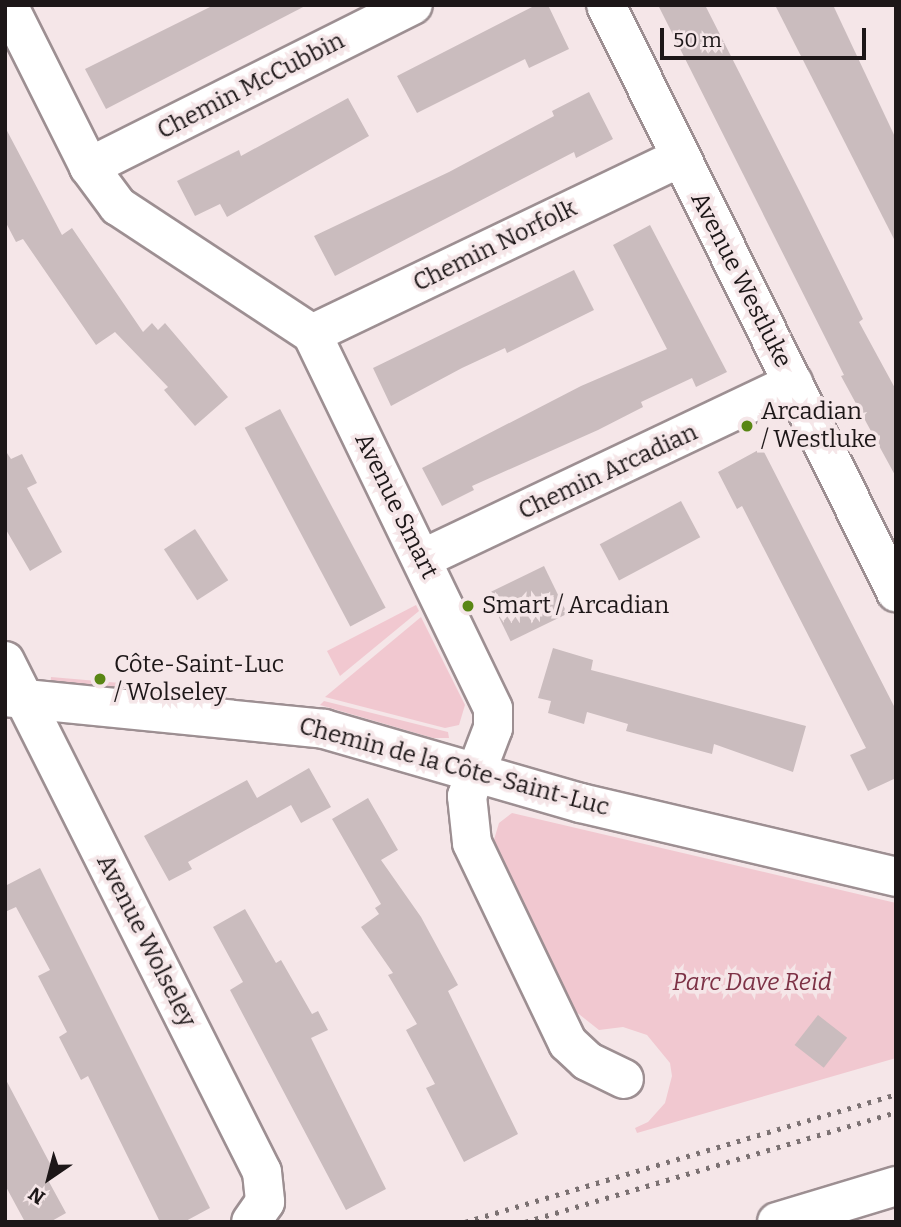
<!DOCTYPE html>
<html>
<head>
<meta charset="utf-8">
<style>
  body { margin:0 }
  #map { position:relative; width:901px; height:1227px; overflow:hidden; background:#f5e6e8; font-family:Bitter,serif }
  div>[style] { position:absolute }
  .green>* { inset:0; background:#f1c8d0; transform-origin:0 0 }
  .building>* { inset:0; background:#cabcbe; transform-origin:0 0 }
  .roads { filter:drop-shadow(2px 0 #9d8f92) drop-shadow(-2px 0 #9d8f92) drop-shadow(0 2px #9d8f92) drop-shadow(0 -2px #9d8f92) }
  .minor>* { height:38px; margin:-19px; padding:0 19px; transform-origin:19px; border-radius:19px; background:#fff }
  .rail>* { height:5px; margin-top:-2.5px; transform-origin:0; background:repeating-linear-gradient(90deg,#7b7172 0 3.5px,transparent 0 10.5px) }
  .dots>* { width:19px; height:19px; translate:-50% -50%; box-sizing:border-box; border:4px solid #f5e6e8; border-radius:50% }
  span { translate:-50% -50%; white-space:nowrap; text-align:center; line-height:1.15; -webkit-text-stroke:7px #f5e6e8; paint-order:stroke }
  .street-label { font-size:24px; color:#1d1718 }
  .poi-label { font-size:24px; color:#1d1718 }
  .left { translate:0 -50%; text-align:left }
  .park-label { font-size:24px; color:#7d3246; font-style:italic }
  .frame { position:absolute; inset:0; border:7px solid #1d1718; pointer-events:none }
  .north { position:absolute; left:14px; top:1143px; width:70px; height:70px; -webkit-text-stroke:5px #f5e6e8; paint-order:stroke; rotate:215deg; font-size:19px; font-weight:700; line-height:28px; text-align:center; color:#1d1718 }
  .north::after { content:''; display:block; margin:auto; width:24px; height:32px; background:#1d1718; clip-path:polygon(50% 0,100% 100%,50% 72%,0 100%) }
  .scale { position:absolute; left:660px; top:28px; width:206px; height:32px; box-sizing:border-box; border:4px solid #1d1718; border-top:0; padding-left:9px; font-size:21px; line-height:24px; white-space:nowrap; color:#1d1718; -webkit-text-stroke:5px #f5e6e8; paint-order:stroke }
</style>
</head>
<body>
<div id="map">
  <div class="green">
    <div style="clip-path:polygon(416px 605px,419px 611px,340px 676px,327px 651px)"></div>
    <div style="clip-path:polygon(421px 617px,465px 705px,459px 725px,445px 728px,325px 697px)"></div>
    <div style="left:51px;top:677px;width:119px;height:10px;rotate:5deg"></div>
    <div style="clip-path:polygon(324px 701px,448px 732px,449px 738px,433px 738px,320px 705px)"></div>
    <div style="clip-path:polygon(512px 813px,896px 903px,896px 1058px,637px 1133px,635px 1128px,648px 1122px,665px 1103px,672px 1076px,670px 1063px,647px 1035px,623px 1027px,599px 1030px,575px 1011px,493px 843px,499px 823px)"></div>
  </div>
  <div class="building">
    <div style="clip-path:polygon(214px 5px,307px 5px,106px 109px,85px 69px)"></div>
    <div style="clip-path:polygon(536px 5px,548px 5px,569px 49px,529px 68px,525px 59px,417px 113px,397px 76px)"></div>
    <div style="clip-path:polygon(658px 5px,705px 5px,801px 194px,863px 319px,859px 322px,896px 390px,896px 477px,841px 376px,844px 375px)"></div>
    <div style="clip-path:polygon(775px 5px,833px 5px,896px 139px,896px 243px)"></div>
    <div style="clip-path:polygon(589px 92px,613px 139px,576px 158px,574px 152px,335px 276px,314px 236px,449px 172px,554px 116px,552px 111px)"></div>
    <div style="clip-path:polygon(348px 98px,369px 136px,227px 217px,220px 204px,195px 216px,177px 181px,239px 150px,241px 156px)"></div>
    <div style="clip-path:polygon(5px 127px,62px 235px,72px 228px,143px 332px,152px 323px,158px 330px,165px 323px,228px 397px,195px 426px,164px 390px,168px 387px,115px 332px,96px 345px,23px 239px,16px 242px,5px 221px)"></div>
    <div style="clip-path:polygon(650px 225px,727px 372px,696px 387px,692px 378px,641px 402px,643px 407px,598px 430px,472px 486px,474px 490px,442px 506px,422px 468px,581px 386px,667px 349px,613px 245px)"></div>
    <div style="clip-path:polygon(574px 270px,594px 310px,507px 353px,505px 348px,462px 368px,391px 406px,373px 368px)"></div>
    <div style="left:280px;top:409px;width:225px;height:40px;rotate:62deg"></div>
    <div style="clip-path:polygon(762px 448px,896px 710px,896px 778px,868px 791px,850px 755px,866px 748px,742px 506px,737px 509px,718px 472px)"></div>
    <div style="clip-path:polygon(5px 450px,11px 459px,22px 454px,37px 483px,27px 488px,62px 552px,30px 571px,5px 528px)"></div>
    <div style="left:681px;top:501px;width:41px;height:92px;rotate:62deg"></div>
    <div style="left:195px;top:529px;width:61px;height:37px;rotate:57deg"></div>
    <div style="left:544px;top:566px;width:53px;height:63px;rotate:64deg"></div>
    <div style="clip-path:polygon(553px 648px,593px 660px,591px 670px,806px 726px,793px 772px,714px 744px,712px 754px,626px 731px,628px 724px,587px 712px,584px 724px,548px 713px,551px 701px,538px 698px)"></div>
    <div style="clip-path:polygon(309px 768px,331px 807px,301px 823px,291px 805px,188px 862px,192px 869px,169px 881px,144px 836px,247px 780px,257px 798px)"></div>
    <div style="clip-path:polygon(368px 798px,398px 850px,381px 860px,421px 917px,458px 985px,448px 991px,518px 1134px,464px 1162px,426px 1088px,435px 1084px,406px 1030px,417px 1024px,388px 975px,393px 973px,361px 927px,379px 914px,375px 908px,381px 904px,332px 819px)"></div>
    <div style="clip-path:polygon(40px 868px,210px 1208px,184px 1222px,160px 1222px,88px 1076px,81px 1080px,59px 1037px,67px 1032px,38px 976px,50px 970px,16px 907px,5px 912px,5px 886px)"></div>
    <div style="clip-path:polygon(245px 909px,276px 963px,281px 960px,312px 1014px,318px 1011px,328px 1030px,311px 1038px,386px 1189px,346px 1210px,230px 990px,243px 982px,213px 927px)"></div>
    <div style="left:818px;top:1015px;width:37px;height:38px;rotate:38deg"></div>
    <div style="clip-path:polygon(5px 1078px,56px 1175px,48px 1180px,66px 1213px,50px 1222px,25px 1222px,5px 1185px)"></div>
  </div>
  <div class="roads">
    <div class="minor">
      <div style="left:8px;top:5px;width:181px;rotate:63.4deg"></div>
      <div style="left:89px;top:167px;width:49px;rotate:53.4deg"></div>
      <div style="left:118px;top:206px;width:232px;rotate:33.4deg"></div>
      <div style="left:312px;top:334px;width:416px;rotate:64.2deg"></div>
      <div style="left:493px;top:709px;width:19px;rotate:90deg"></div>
      <div style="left:493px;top:728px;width:73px;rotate:110.9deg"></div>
      <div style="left:467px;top:796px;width:47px;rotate:83.9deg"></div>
      <div style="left:472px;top:843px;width:222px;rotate:64.4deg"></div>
      <div style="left:568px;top:1043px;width:26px;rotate:43deg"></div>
      <div style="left:587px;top:1061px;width:41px;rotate:25.9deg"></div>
      <div style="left:606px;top:5px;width:655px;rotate:63.71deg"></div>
      <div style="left:89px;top:167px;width:362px;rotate:-26.6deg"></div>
      <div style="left:312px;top:334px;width:407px;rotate:-25.6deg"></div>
      <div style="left:422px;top:559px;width:411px;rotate:-25.4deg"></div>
      <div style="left:5px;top:661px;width:572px;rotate:63.3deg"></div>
      <div style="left:262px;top:1172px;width:30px;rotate:84deg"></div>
      <div style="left:265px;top:1202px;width:24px;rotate:125deg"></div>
      <div style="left:5px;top:697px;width:321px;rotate:5.7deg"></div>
      <div style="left:324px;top:729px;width:267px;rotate:16.1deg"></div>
      <div style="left:581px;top:803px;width:324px;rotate:13.2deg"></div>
      <div style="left:777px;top:1222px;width:124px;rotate:-16.8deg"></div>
    </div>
  </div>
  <div class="rail">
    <div style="left:465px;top:1222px;width:450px;rotate:-16.5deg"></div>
    <div style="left:525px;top:1222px;width:387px;rotate:-16.5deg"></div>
  </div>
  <div class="dots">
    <div style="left:747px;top:426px;background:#598614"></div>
    <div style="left:468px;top:606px;background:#598614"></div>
    <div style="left:100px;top:679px;background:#598614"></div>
  </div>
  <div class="street-label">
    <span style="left:251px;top:86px;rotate:-27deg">Chemin McCubbin</span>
    <span style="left:495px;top:246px;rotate:-26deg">Chemin Norfolk</span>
    <span style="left:741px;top:280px;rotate:63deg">Avenue Westluke</span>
    <span style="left:608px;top:472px;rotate:-25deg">Chemin Arcadian</span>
    <span style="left:396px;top:506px;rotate:64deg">Avenue Smart</span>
    <span style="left:454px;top:767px;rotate:15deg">Chemin de la Côte-Saint-Luc</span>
    <span style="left:146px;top:941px;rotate:63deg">Avenue Wolseley</span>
  </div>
  <div class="poi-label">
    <span class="left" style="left:761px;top:426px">Arcadian<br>/ Westluke</span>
    <span class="left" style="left:482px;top:606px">Smart / Arcadian</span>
    <span class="left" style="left:114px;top:679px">Côte-Saint-Luc<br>/ Wolseley</span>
  </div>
  <div class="park-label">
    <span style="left:752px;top:983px">Parc Dave Reid</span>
  </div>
  <div class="frame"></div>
  <div class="north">N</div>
  <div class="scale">50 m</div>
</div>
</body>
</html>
